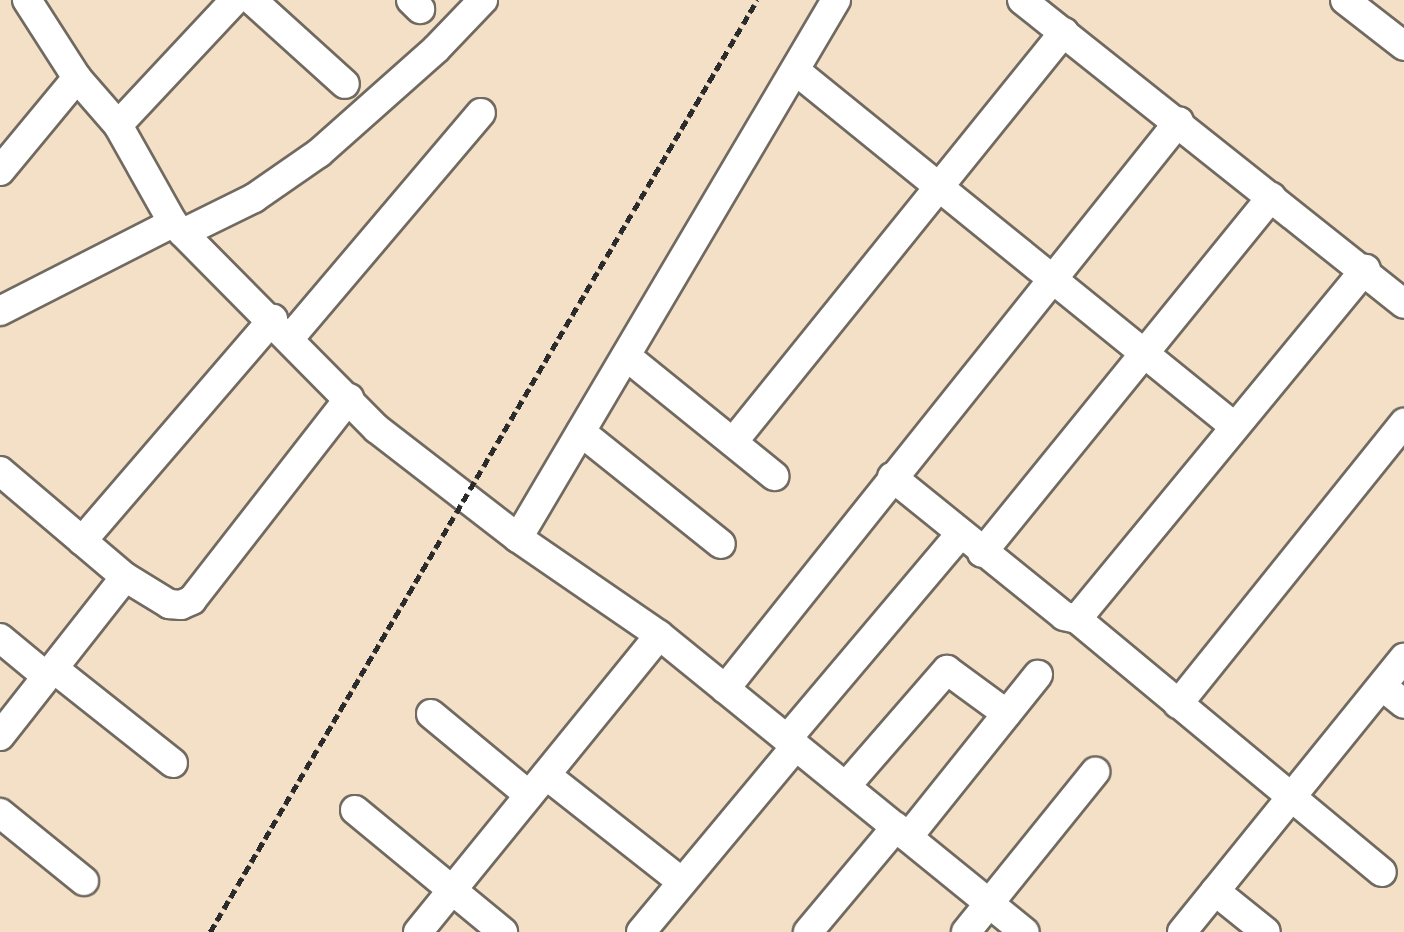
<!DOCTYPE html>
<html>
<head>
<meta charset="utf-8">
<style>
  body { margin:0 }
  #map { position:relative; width:1404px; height:932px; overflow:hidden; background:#f3e0c6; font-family:"Balsamiq Sans",sans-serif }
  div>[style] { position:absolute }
  .roads { filter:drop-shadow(2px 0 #716a61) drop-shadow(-2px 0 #716a61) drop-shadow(0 2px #716a61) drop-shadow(0 -2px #716a61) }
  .minor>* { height:28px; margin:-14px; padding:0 14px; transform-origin:14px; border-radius:14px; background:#fff }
  .rail>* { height:4.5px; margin-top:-2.25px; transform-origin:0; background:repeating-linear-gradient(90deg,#2b2b2b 0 9px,transparent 0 13.5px) }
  span { translate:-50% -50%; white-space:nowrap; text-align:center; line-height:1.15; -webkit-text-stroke:4.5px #fff; paint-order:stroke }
</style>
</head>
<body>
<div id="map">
  <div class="roads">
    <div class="minor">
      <div style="left:27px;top:0;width:93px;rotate:57.3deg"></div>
      <div style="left:77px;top:78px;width:62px;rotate:48.9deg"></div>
      <div style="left:118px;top:125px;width:112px;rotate:60.7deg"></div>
      <div style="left:173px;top:223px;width:290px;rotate:45.3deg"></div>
      <div style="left:377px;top:429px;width:178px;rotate:37.7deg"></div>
      <div style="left:518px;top:538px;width:171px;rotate:34.5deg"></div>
      <div style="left:659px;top:635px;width:471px;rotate:39.1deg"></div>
      <div style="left:252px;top:0;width:125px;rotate:42.1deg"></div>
      <div style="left:411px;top:0;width:13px;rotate:45deg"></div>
      <div style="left:1022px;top:0;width:488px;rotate:38.5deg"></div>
      <div style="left:1345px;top:0;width:75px;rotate:37.9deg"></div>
      <div style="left:796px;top:71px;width:565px;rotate:39.04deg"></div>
      <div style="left:118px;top:125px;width:171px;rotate:-46.9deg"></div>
      <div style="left:0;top:171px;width:121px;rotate:-50.4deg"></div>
      <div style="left:183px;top:233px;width:79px;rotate:-26.2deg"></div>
      <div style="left:254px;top:198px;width:79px;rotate:-34.7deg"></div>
      <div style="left:319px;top:153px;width:157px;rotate:-41.6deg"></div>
      <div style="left:436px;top:49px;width:68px;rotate:-46.2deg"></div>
      <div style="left:0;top:311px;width:194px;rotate:-27deg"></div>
      <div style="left:290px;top:338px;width:295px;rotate:-49.7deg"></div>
      <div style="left:626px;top:356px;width:191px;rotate:39deg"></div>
      <div style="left:581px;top:432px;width:179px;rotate:38.7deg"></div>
      <div style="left:733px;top:442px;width:527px;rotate:-51.09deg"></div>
      <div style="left:0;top:471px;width:164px;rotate:40.3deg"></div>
      <div style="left:125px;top:577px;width:52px;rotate:31.5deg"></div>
      <div style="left:169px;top:604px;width:12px;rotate:5deg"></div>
      <div style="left:181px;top:605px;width:12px;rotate:-24deg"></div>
      <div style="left:192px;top:600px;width:256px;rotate:-52.1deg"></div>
      <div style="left:892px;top:477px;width:221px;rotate:38.9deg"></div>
      <div style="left:1064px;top:616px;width:13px;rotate:13deg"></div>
      <div style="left:1077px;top:619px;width:454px;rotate:-50.5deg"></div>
      <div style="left:518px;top:538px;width:625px;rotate:-59.41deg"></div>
      <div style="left:82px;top:541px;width:293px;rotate:-49.3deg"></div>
      <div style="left:982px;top:553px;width:459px;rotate:-50.9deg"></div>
      <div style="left:1077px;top:619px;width:396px;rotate:39.7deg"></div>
      <div style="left:0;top:638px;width:60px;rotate:39.6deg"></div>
      <div style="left:53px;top:668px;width:153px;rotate:38.4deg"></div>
      <div style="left:1382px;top:686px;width:28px;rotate:39deg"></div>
      <div style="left:725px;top:689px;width:727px;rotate:-51.36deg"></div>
      <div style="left:1178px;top:704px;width:361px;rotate:-51.2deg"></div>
      <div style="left:431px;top:714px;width:127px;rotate:39.6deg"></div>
      <div style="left:0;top:736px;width:202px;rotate:-51.8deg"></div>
      <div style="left:787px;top:739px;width:268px;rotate:-49.8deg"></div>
      <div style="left:546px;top:775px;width:173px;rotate:38.2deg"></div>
      <div style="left:846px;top:786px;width:154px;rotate:-49deg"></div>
      <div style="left:947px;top:670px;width:74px;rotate:36.3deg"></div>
      <div style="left:355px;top:810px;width:192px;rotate:39.5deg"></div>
      <div style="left:0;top:813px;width:108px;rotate:39deg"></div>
      <div style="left:908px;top:837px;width:208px;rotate:-51.3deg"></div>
      <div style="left:1215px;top:891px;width:65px;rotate:38.8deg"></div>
      <div style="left:418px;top:932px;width:382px;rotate:-50.9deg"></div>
      <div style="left:641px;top:932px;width:242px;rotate:-50.2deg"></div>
      <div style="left:808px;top:932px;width:137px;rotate:-50deg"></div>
      <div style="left:966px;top:932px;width:206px;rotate:-51.1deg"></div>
      <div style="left:1182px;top:932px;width:353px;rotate:-51deg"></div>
    </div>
  </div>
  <div class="rail">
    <div style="left:210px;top:932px;width:1081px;rotate:-59.59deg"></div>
  </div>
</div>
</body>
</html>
